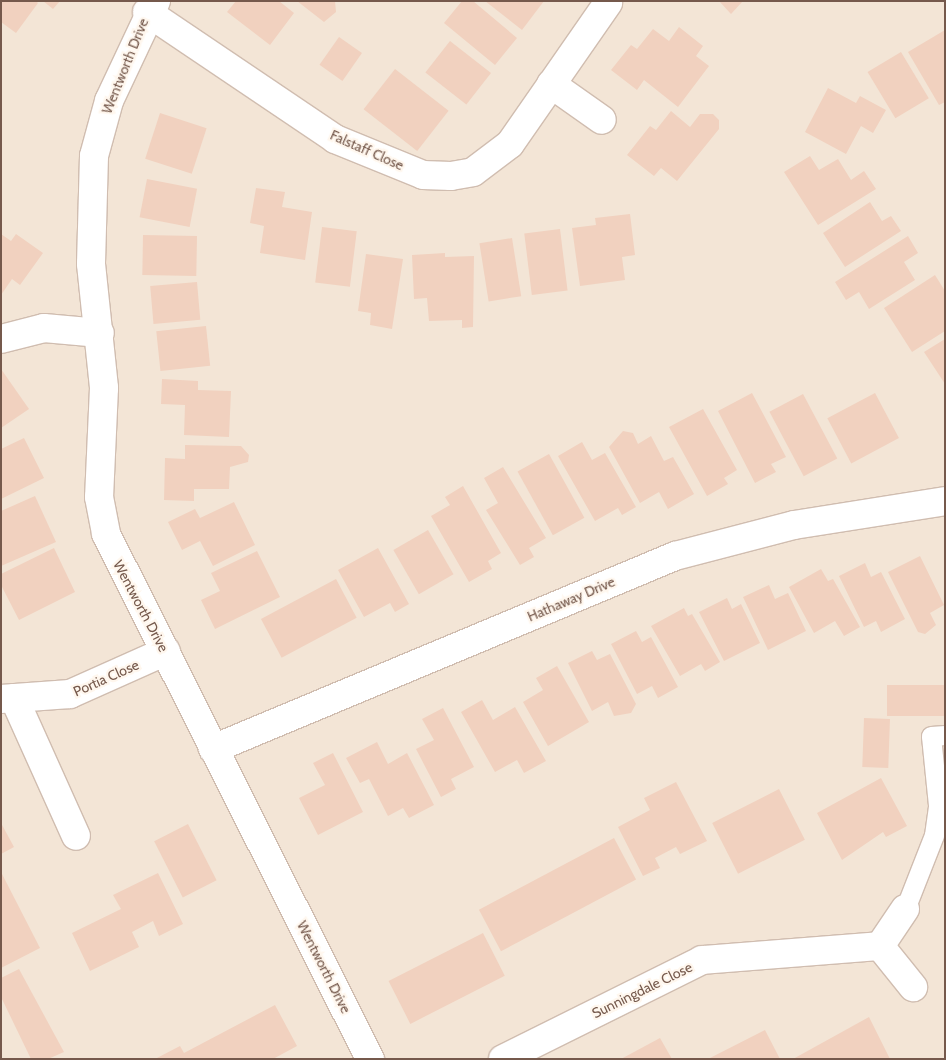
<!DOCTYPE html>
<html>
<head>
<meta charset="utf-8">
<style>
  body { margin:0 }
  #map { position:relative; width:946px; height:1060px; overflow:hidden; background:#fcf3e7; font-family:Cabin,sans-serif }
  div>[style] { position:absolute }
  .residential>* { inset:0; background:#f3e5d6; transform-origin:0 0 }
  .building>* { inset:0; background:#f1d1bf; transform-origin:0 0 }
  .roads { filter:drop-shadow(1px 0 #d0bdb0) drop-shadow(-1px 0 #d0bdb0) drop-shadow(0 1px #d0bdb0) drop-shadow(0 -1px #d0bdb0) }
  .service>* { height:19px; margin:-9.5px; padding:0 9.5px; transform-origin:9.5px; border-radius:9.5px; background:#fff }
  .minor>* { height:28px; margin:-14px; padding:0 14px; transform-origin:14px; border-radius:14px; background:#fff }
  span { translate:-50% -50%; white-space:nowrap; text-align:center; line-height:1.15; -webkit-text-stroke:4.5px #fff7ee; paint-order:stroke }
  .street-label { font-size:14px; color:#75594c }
  .frame { position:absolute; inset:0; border:2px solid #75594c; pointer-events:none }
</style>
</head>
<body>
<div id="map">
  <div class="residential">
    <div style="left:1px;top:1px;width:944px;height:1058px"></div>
  </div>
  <div class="building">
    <div style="clip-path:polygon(1px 1px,36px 1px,38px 3px,16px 33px,1px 22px)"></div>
    <div style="clip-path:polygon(43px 1px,60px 1px,53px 9px)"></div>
    <div style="clip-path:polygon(236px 1px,279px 1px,294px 13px,270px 45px,227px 12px)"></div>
    <div style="clip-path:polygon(297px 1px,335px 1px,336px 12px,324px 22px)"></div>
    <div style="clip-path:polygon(462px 1px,473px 1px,517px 38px,495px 65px,444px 23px)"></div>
    <div style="clip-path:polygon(485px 1px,544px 1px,522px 30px)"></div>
    <div style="clip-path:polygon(719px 1px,743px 1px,731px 14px)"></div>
    <div style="clip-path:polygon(679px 27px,703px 46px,696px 56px,709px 66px,678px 107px,644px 80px,637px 90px,611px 70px,631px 45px,637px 49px,653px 29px,669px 41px)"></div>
    <div style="clip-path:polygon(945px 30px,945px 102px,939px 105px,908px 52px)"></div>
    <div style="left:339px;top:37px;width:28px;height:34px;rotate:35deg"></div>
    <div style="left:450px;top:41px;width:52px;height:40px;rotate:38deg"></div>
    <div style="left:901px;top:52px;width:54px;height:39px;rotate:59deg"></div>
    <div style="left:395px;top:69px;width:68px;height:51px;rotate:38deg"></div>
    <div style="clip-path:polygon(828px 88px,856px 103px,860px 96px,886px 110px,873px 133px,861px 126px,846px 154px,805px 132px)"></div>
    <div style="clip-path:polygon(671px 111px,690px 127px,700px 114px,713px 114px,719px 120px,719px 129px,677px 181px,661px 168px,654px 176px,627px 155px,650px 126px,656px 130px)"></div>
    <div style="left:160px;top:113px;width:49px;height:48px;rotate:18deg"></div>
    <div style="clip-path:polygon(810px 156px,819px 170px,838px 159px,851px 180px,864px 171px,876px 189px,818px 225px,784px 172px)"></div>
    <div style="left:147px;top:179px;width:51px;height:39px;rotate:11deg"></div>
    <div style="clip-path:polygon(256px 188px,285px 192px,282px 207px,312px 212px,305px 260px,260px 253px,264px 226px,250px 223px)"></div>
    <div style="clip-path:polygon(870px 202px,882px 221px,891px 216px,901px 231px,845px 267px,823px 233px)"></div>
    <div style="clip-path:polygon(630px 214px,635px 255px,622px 257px,625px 280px,580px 286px,572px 228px,596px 225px,595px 218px)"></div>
    <div style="left:322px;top:227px;width:35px;height:56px;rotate:7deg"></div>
    <div style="left:560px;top:229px;width:62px;height:36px;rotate:83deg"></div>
    <div style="clip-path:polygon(1px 234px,11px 241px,16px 234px,43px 253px,20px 285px,12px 279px,1px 295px)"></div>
    <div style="left:143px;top:235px;width:54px;height:40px;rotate:1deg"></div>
    <div style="clip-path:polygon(908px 236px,918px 253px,904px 262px,915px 280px,869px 309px,859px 292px,846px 300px,835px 282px)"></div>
    <div style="left:512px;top:238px;width:59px;height:33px;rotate:81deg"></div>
    <div style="clip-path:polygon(445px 253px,445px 257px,474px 256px,473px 327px,462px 328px,462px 320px,429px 321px,427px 298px,414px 299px,412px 255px)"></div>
    <div style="clip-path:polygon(366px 254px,403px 259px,392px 329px,370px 325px,371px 313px,358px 311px)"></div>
    <div style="clip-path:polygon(935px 275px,945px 291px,945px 331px,912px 352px,884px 308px)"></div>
    <div style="left:197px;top:282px;width:38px;height:47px;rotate:85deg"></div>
    <div style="left:206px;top:326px;width:40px;height:50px;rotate:84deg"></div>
    <div style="clip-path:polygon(945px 339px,945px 384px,924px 352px)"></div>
    <div style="clip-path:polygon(1px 369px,29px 409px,1px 428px)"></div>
    <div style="clip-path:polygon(162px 379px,198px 381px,198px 390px,231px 391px,229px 437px,184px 435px,185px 405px,161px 404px)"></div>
    <div style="clip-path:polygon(752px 393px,786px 457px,771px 464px,776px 472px,755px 483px,718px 411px)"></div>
    <div style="left:875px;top:393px;width:51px;height:54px;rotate:62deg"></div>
    <div style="left:803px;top:394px;width:73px;height:38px;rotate:62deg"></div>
    <div style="clip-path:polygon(703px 409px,737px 470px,724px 478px,728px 484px,707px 496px,669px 427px)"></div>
    <div style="clip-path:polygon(623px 431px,633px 433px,638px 444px,651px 436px,664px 461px,673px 457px,694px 494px,668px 509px,659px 492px,640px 503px,609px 447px)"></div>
    <div style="clip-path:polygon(24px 438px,44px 478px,1px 499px,1px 449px)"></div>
    <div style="clip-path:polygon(582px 442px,592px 460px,605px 453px,636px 507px,622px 515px,618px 508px,595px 521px,558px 456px)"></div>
    <div style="clip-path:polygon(185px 445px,241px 446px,249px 455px,248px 462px,230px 467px,229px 489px,194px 489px,194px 501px,164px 500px,165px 458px,185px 459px)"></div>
    <div style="left:549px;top:454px;width:73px;height:36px;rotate:61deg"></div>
    <div style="clip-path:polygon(503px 467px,546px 538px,529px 548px,534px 557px,520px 565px,486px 510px,498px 503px,484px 478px)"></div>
    <div style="clip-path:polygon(463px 486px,501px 553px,488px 561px,492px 569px,469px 582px,431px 516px,450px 505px,445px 497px)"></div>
    <div style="clip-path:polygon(35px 496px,56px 542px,1px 566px,1px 511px)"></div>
    <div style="clip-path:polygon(234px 502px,255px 545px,213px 566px,200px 541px,182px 550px,168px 522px,195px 509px,200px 518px)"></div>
    <div style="left:428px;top:530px;width:51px;height:40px;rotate:60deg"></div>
    <div style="clip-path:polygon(54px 548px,75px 592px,19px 620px,1px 585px,1px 574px)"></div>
    <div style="clip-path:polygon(378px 548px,409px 604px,395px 612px,390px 603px,364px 617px,338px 570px)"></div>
    <div style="clip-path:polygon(257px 551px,280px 597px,215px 629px,201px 600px,220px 591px,211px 573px)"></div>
    <div style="clip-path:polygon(920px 556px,944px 605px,930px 613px,936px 625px,925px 634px,918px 632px,888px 572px)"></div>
    <div style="clip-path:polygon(865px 563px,871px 577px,881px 572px,905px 619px,881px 632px,876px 621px,864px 627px,839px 576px)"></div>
    <div style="clip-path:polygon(821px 569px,828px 581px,833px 579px,860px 627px,844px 636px,835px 621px,814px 633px,789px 587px)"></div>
    <div style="left:336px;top:579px;width:44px;height:85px;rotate:62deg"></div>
    <div style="clip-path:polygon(769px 585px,775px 599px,788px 593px,806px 631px,768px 650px,743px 597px)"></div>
    <div style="clip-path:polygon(727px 598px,732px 609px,741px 604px,760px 643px,724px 661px,699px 612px)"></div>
    <div style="clip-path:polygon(684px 608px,688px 616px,692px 614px,720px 662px,705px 671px,701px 664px,680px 676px,651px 626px)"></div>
    <div style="clip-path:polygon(636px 631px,642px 642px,651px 637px,678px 687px,658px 698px,652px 686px,637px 694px,611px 644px)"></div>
    <div style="clip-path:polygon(592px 651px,597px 660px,610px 654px,636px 704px,631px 713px,614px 716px,608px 702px,592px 711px,568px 663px)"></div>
    <div style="clip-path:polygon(557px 666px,589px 722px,548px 746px,523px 702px,543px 690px,536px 678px)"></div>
    <div style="left:945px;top:685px;width:31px;height:58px;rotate:90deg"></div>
    <div style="clip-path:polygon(482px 700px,493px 720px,515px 707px,546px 761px,524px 773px,517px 760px,495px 772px,461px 712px)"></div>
    <div style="clip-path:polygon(443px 708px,474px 767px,451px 779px,456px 789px,441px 797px,416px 749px,434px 740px,422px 719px)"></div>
    <div style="left:864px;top:718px;width:26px;height:49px;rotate:2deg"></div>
    <div style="clip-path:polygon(377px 742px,388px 764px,407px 753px,434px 805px,409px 818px,403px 808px,388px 816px,369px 779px,360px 783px,346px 758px)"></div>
    <div style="clip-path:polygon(333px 753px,363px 812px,318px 835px,299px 798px,325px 785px,313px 763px)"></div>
    <div style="clip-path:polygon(881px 778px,907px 826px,886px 837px,883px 832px,842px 860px,817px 813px)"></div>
    <div style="clip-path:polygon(676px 782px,707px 841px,680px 854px,676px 847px,655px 858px,660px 868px,643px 876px,618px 827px,650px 810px,644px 798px)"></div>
    <div style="left:779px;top:789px;width:57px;height:75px;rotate:63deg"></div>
    <div style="clip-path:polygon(1px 823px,14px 847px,1px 854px)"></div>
    <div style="left:188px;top:824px;width:63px;height:38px;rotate:63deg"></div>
    <div style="left:614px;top:838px;width:47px;height:153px;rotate:62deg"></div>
    <div style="clip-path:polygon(1px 872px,40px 948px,1px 968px)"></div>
    <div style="clip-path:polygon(158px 873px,183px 924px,159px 936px,153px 921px,132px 932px,139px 947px,90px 971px,72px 933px,121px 909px,113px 895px)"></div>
    <div style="left:483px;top:933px;width:48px;height:106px;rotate:63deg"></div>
    <div style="clip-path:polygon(19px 969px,64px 1052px,48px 1059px,31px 1059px,1px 997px,1px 978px)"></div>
    <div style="clip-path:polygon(275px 1005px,297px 1046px,273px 1059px,155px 1059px,180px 1046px,184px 1053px)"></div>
    <div style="clip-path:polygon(869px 1017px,890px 1059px,793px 1059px)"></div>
    <div style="clip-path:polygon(765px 1030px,780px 1059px,708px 1059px)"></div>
    <div style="clip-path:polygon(660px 1038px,672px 1059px,621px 1059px)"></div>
  </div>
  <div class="roads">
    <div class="service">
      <div style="left:905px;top:909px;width:79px;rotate:-68.6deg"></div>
      <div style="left:934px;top:835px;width:30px;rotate:-82deg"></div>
      <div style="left:938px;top:805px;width:69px;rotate:-95.8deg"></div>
      <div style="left:931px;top:736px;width:14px;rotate:-4deg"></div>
    </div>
    <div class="minor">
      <div style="left:156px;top:1px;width:110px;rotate:115.2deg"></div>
      <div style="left:109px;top:101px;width:57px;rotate:105.3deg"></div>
      <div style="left:94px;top:156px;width:108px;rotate:91.6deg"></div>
      <div style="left:91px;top:264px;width:125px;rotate:84deg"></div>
      <div style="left:104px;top:388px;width:109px;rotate:92.6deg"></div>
      <div style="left:99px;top:497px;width:38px;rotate:79deg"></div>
      <div style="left:106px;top:534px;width:588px;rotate:63.3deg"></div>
      <div style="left:147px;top:12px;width:227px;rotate:34deg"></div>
      <div style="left:335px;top:139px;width:95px;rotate:22.2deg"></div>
      <div style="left:423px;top:175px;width:28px;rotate:2deg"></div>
      <div style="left:451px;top:176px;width:22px;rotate:-10deg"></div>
      <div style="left:473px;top:172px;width:46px;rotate:-37.1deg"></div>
      <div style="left:510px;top:144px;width:172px;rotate:-55.2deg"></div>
      <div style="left:551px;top:84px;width:62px;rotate:35.2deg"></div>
      <div style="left:1px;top:339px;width:44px;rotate:-14.3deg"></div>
      <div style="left:44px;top:328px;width:56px;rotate:5.1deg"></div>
      <div style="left:14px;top:698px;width:151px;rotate:65.8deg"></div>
      <div style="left:1px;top:699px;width:69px;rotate:-4.1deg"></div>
      <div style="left:70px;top:694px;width:105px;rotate:-24.1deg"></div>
      <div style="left:213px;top:749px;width:501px;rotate:-22.67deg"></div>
      <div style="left:675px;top:556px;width:123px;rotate:-14.6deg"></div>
      <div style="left:794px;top:525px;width:153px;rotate:-9deg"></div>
      <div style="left:905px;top:909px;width:45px;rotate:124deg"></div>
      <div style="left:880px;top:946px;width:53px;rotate:51.2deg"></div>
      <div style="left:503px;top:1059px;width:222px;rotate:-26.4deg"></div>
      <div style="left:702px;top:960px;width:179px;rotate:-4.5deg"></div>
    </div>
  </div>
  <div class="street-label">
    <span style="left:125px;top:66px;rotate:-68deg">Wentworth Drive</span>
    <span style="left:367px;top:150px;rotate:24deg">Falstaff Close</span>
    <span style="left:571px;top:599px;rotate:-23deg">Hathaway Drive</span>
    <span style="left:141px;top:606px;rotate:62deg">Wentworth Drive</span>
    <span style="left:106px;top:678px;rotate:-24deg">Portia Close</span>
    <span style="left:324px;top:967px;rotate:63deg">Wentworth Drive</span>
    <span style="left:642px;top:990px;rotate:-26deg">Sunningdale Close</span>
  </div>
  <div class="frame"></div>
</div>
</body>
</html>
